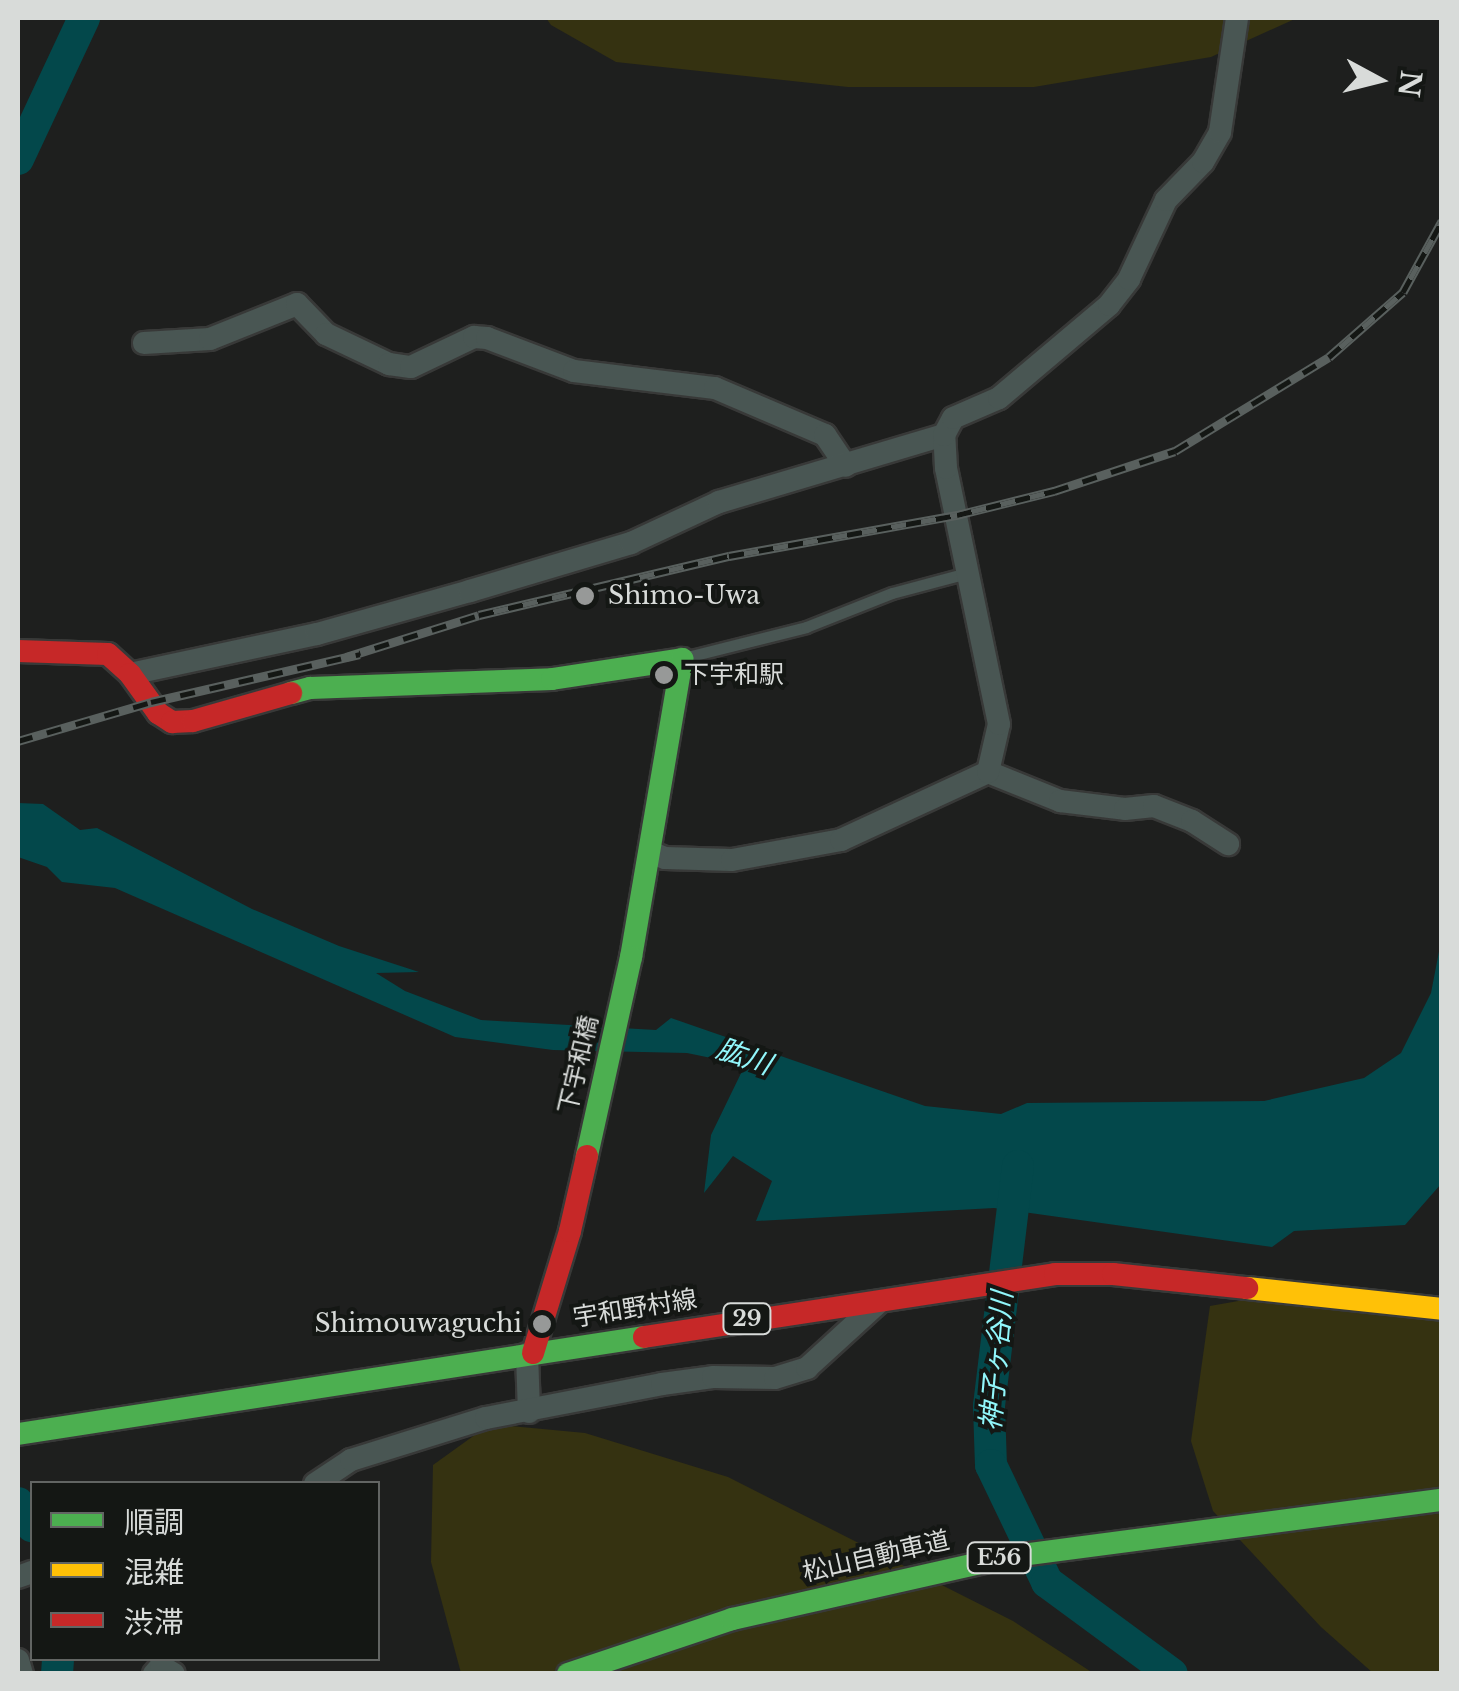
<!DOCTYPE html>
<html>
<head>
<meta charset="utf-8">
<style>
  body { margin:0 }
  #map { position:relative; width:1459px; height:1691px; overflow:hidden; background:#1e1f1e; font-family:"Libre Baskerville","Noto Sans JP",serif }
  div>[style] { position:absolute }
  .green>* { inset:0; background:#353211 }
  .water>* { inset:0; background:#03484b }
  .river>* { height:32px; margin:-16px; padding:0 16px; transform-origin:16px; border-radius:16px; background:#03484b }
  .roads { filter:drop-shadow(2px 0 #383938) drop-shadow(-2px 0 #383938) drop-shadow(0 2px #383938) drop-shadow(0 -2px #383938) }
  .lane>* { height:11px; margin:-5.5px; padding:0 5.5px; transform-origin:5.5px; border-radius:5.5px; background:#495653 }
  .street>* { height:22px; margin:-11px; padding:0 11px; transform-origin:11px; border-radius:11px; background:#495653 }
  .fast>* { height:22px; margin:-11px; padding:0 11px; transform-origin:11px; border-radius:11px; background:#4caf50 }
  .slow>* { height:22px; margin:-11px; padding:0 11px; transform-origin:11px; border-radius:11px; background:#ffc107 }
  .jam>* { height:22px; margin:-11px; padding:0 11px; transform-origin:11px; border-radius:11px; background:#c62828 }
  .rail>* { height:9px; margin-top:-4.5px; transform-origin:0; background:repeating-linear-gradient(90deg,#141714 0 15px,#59605e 0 30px); box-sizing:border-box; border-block:2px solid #59605e }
  .dots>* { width:28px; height:28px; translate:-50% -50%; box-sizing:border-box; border:5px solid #141714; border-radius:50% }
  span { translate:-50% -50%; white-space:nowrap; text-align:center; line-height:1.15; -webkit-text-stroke:8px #141714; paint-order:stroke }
  .shield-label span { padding:2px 8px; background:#141714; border:2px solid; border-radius:8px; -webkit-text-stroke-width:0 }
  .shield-label { font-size:22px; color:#d8dbd9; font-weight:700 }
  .poi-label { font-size:25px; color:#d8dbd9 }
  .left { translate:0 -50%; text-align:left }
  .right { translate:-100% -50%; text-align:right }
  .street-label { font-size:25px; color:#d8dbd9 }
  .water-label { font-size:28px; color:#91f7fb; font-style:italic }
  .frame { position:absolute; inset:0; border:20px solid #d8dbd9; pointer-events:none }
  .legend { position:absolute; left:30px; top:1481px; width:350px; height:180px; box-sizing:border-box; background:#141714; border:2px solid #626563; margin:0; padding:12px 18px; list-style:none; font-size:30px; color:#d8dbd9 }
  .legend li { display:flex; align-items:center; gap:20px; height:50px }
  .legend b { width:50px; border:2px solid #626563 }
  .north { position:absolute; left:1329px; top:30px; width:100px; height:100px; -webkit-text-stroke:8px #141714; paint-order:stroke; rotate:97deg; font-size:28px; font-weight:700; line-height:40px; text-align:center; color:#d8dbd9 }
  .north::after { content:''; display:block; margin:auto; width:35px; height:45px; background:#d8dbd9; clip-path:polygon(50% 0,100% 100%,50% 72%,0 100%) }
</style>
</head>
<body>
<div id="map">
  <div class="green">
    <div style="clip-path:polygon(546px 18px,1297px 18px,1211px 57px,1034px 87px,848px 87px,616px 62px,551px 25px)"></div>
    <div style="clip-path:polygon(1306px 1289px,1441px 1309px,1441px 1673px,1373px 1673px,1321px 1627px,1213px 1511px,1191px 1441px,1210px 1306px)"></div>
    <div style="clip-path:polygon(490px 1424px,585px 1433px,728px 1477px,1013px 1621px,1093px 1673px,461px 1673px,431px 1562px,433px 1465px)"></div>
  </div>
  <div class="water">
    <div style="clip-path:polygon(18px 803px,43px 804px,80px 830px,97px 828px,252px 909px,339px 946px,419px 972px,376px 973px,405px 991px,481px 1020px,656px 1030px,671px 1018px,925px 1106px,1001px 1114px,1027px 1103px,1264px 1101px,1364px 1078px,1401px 1053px,1431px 993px,1441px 941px,1441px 1184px,1405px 1225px,1294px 1231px,1272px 1247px,994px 1208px,756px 1221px,772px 1181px,733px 1156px,704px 1193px,711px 1135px,745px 1065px,687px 1053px,553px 1050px,455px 1037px,115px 888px,62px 882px,47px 867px,18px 857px)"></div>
  </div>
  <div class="river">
    <div style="left:18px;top:159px;width:156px;rotate:-64.9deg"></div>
    <div style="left:1018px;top:1166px;width:242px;rotate:96.9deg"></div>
    <div style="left:989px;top:1406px;width:59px;rotate:88.1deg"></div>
    <div style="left:991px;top:1465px;width:130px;rotate:64.4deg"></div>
    <div style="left:1047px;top:1582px;width:155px;rotate:36.4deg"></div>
    <div style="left:18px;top:1503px;width:27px;rotate:59deg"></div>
    <div style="left:57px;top:1674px;width:16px;rotate:-86deg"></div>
  </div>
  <div class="roads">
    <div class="lane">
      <div style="left:683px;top:658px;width:127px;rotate:-14.1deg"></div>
      <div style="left:806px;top:627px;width:92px;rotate:-21.6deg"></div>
      <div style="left:892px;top:593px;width:82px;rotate:-14.9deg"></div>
    </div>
    <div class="street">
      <div style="left:144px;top:343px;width:66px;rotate:-3.5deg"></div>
      <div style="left:210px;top:339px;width:94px;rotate:-21.9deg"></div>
      <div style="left:297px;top:304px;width:42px;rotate:46deg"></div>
      <div style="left:326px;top:334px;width:70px;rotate:25.5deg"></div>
      <div style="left:389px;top:364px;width:22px;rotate:8deg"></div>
      <div style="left:411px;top:367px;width:70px;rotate:-25.5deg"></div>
      <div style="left:474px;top:337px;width:13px;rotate:4deg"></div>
      <div style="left:487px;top:338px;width:93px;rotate:20.8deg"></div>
      <div style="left:574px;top:371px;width:142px;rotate:6.9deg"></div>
      <div style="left:715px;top:388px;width:120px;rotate:23.1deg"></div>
      <div style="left:825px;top:435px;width:37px;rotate:56deg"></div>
      <div style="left:130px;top:674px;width:191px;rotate:-12.1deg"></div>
      <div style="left:317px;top:634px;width:159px;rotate:-15.7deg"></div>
      <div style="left:470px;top:591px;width:168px;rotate:-16.6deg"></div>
      <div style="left:631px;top:543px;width:97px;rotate:-25deg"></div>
      <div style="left:719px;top:502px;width:235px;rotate:-16.6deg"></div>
      <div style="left:988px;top:772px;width:78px;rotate:21.9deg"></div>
      <div style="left:1060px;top:801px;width:65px;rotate:7deg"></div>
      <div style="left:1125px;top:809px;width:29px;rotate:-6deg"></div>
      <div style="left:1154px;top:806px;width:41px;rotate:21.5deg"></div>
      <div style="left:1192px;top:821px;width:43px;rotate:32.6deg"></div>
      <div style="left:650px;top:852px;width:16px;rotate:22deg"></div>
      <div style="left:665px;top:858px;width:67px;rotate:1.7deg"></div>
      <div style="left:732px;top:860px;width:111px;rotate:-10.4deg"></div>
      <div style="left:841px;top:840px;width:162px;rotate:-24.8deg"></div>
      <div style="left:988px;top:772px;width:49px;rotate:-77.1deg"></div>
      <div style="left:999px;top:724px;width:261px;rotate:-101.7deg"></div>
      <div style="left:946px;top:468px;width:33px;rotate:-93deg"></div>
      <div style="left:944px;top:435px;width:19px;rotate:-62deg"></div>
      <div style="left:953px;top:418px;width:50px;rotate:-23.5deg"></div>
      <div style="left:999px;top:398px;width:144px;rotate:-40.2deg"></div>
      <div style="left:1109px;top:305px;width:33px;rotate:-52deg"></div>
      <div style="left:1129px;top:279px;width:87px;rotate:-64.9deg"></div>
      <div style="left:1166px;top:200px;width:53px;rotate:-45.8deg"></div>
      <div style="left:1203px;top:162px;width:34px;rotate:-60deg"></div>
      <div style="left:1220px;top:132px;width:115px;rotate:-81.5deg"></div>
      <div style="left:527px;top:1354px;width:58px;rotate:88deg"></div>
      <div style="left:315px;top:1484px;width:43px;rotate:-33.7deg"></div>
      <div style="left:351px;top:1460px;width:141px;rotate:-17.3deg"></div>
      <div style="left:486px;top:1418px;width:179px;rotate:-10.9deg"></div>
      <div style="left:662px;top:1384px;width:51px;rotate:-7.8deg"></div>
      <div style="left:713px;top:1377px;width:62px;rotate:0.9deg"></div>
      <div style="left:775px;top:1378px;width:34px;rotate:-17deg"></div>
      <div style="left:807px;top:1368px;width:95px;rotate:-42.4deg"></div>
      <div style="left:18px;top:1577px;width:15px;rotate:-20deg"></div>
      <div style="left:18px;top:1660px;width:15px;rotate:74deg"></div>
      <div style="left:154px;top:1674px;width:11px;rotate:-49deg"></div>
      <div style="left:161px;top:1666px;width:15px;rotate:32deg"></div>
    </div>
    <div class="fast">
      <div style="left:291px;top:693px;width:20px;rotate:-15deg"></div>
      <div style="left:310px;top:688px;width:242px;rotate:-2.1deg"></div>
      <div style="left:552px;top:679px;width:132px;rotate:-8.7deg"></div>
      <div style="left:682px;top:659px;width:302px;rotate:99.7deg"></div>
      <div style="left:631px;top:957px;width:204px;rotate:102.5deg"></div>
      <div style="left:18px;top:1434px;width:633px;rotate:-8.81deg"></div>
      <div style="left:568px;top:1674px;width:173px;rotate:-18.5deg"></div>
      <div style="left:732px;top:1619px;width:282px;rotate:-12.7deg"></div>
      <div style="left:1007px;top:1557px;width:439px;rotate:-7.5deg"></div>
    </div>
    <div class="slow">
      <div style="left:1247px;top:1288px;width:196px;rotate:6.1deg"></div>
    </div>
    <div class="jam">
      <div style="left:18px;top:651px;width:90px;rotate:1.9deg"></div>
      <div style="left:108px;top:654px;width:30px;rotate:42deg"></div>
      <div style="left:130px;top:674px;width:48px;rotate:54.3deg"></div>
      <div style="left:158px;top:713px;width:17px;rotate:33deg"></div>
      <div style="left:172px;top:722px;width:21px;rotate:-3deg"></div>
      <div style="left:193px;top:721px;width:102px;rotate:-15.9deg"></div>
      <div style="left:644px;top:1337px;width:416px;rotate:-8.7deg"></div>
      <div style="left:1055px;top:1274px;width:58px"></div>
      <div style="left:1113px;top:1274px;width:135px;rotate:6deg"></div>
      <div style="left:533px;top:1353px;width:127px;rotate:-73.1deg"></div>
      <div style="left:570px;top:1231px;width:77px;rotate:-77.2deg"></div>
    </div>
  </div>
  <div class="rail">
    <div style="left:346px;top:657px;width:139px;rotate:-17.5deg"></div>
    <div style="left:479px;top:615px;width:257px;rotate:-13.3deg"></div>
    <div style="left:729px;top:556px;width:232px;rotate:-10.2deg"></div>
    <div style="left:957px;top:515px;width:100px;rotate:-13.9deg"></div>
    <div style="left:1054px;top:491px;width:127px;rotate:-18.3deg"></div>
    <div style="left:1175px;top:451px;width:180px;rotate:-31.4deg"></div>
    <div style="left:1329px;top:357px;width:98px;rotate:-41.3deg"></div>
    <div style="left:1403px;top:292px;width:81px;rotate:-61.2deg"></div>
    <div style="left:18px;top:741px;width:139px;rotate:-16.3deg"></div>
    <div style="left:151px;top:702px;width:214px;rotate:-12.9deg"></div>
  </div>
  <div class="dots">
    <div style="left:585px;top:596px;background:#979998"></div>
    <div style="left:664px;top:675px;background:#979998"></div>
    <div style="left:542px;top:1324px;background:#979998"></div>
  </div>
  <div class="shield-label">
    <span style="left:747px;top:1319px">29</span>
    <span style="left:999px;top:1558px">E56</span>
  </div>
  <div class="poi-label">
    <span class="left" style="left:608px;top:596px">Shimo-Uwa</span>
    <span class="left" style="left:684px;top:675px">下宇和駅</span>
    <span class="right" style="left:522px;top:1324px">Shimouwaguchi</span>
  </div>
  <div class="street-label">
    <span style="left:579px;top:1065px;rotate:-77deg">下宇和橋</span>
    <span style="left:635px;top:1309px;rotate:-9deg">宇和野村線</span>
    <span style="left:876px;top:1557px;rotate:-13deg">松山自動車道</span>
  </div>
  <div class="water-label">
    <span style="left:744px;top:1057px;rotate:19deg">肱川</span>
    <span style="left:997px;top:1361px;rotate:-85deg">神子ヶ谷川</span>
  </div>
  <div class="frame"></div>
  <ul class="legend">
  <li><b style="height:12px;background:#4caf50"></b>順調</li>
  <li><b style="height:12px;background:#ffc107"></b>混雑</li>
  <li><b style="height:12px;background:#c62828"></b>渋滞</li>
  </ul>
  <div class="north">N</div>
</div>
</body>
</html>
